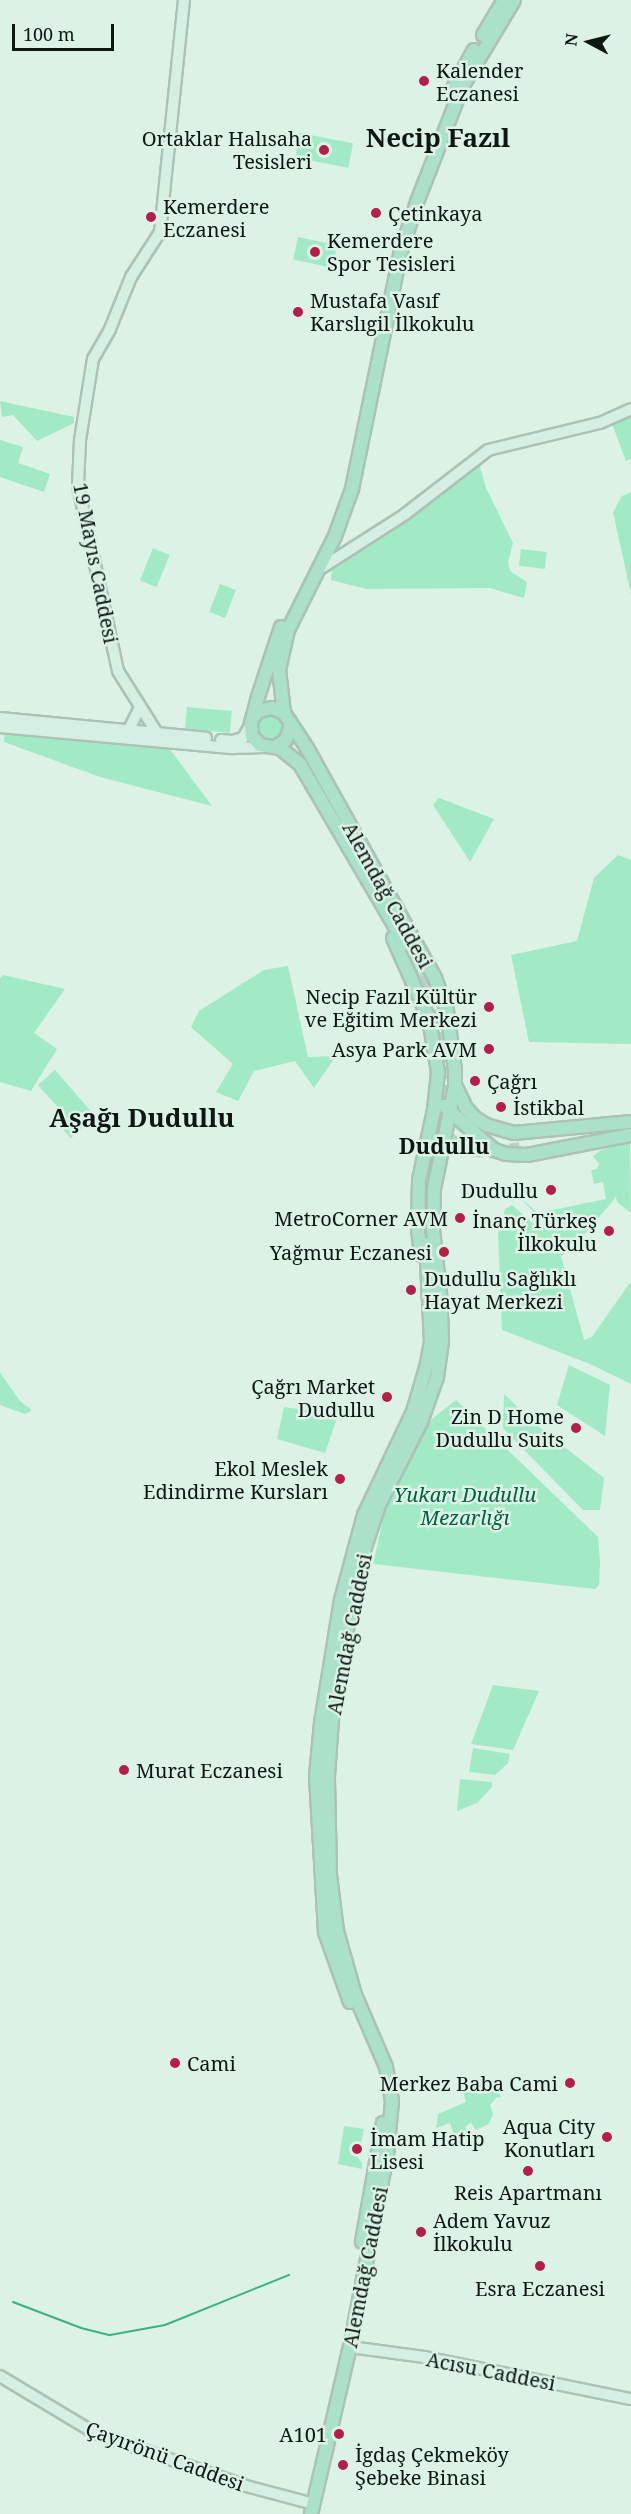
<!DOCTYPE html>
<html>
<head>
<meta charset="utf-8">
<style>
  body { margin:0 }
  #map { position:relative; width:631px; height:2514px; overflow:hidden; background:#dbf2e5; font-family:"Noto Serif",serif }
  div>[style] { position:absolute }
  .green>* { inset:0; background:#a2e9c5; transform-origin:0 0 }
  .round { border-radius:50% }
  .stream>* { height:2px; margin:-1px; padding:0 1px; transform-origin:1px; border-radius:1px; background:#3db181 }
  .primary-tunnel>* { height:12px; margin-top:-6px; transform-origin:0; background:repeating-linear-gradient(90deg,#bcd1c6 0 12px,transparent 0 18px) }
  .roads { filter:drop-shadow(2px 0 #acc2b6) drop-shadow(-2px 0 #acc2b6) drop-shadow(0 2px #acc2b6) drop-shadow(0 -2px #acc2b6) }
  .secondary>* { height:10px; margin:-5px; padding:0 5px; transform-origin:5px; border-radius:5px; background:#d5f0e3 }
  .primary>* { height:12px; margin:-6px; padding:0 6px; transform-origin:6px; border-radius:6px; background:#aae1c8 }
  .dots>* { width:16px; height:16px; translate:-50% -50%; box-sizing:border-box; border:3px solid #dbf2e5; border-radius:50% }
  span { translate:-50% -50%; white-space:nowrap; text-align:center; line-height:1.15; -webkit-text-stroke:5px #dbf2e5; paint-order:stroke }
  .poi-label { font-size:20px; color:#0f1713 }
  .left { translate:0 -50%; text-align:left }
  .right { translate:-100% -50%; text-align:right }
  .street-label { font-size:20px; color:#0f1713 }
  .park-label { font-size:20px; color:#016040; font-style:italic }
  .quarter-label { font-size:22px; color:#0f1713; font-weight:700 }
  .district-label { font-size:26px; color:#0f1713; font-weight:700 }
  .north { position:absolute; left:559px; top:12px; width:60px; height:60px; -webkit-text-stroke:4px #dbf2e5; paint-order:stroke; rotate:277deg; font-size:16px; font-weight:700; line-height:24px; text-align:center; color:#0f1713 }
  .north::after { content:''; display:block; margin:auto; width:21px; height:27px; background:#0f1713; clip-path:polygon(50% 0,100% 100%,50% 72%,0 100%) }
  .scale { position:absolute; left:12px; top:24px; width:102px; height:27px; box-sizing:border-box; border:3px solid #0f1713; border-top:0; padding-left:8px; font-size:18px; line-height:21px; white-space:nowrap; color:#0f1713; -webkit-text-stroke:4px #dbf2e5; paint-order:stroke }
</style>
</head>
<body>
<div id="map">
  <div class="green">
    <div style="left:300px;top:133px;width:54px;height:25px;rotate:11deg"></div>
    <div style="left:298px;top:237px;width:40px;height:23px;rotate:12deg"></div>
    <div style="clip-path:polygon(0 401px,74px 417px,74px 423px,37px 441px,13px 415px,2px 417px)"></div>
    <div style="clip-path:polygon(631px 414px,631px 459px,626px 461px,612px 424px)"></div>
    <div style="clip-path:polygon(0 440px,23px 447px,18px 463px,50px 474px,44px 492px,0 477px)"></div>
    <div style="clip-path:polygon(479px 463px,486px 488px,513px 543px,508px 562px,510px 571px,527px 582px,524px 598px,490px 588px,366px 589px,331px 580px,332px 569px)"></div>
    <div style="clip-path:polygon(631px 492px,631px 594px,613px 512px,622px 496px)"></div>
    <div style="left:153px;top:548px;width:18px;height:35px;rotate:22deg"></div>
    <div style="left:521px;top:549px;width:26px;height:17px;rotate:7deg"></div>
    <div style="left:220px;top:584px;width:17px;height:30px;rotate:21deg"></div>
    <div style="left:187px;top:707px;width:45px;height:22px;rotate:5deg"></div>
    <div class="round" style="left:257px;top:714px;width:28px;height:28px"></div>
    <div style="clip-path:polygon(5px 731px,169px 748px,212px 806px,100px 777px,4px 742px)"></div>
    <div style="clip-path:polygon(439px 798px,494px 819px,470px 862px,433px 805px)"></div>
    <div style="clip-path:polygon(618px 855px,631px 860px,631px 1044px,529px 1042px,511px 955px,577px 941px,594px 878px)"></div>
    <div style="clip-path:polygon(409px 942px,441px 1002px,430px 1007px,420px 979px,402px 945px)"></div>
    <div style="clip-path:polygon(288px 966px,308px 1057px,336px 1056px,314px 1088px,295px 1061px,254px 1071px,238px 1101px,216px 1092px,233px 1064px,191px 1027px,199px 1011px,264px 970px)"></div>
    <div style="clip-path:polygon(3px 975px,65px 989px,34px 1033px,57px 1049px,31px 1091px,0 1082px,0 978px)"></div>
    <div style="clip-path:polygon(55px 1070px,95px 1116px,71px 1138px,56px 1122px,64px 1114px,38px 1085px)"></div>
    <div style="clip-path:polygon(630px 1142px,631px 1213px,617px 1202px,616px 1197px,573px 1248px,561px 1256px,584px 1340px,592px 1337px,631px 1281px,631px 1384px,590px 1364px,502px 1330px,498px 1233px,505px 1209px,512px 1205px,536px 1226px,548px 1227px,549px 1221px,541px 1219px,516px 1194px,538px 1213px,606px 1199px,603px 1182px,594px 1184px,591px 1170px,597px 1169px,599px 1164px,593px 1156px,601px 1150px)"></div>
    <div style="clip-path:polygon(569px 1365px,610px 1385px,605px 1436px,557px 1405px)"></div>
    <div style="clip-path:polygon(0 1373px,21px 1402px,32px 1410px,25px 1414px,0 1405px)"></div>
    <div style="clip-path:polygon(504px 1394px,534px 1423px,604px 1478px,600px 1510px,583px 1510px,503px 1428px)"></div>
    <div style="clip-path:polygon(456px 1400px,598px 1537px,600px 1562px,599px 1585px,595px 1589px,373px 1564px,386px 1506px,423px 1431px,433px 1418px)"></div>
    <div style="clip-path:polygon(284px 1407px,338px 1415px,325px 1453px,277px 1439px)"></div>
    <div style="clip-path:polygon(493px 1685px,539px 1691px,513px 1750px,471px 1744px)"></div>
    <div style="clip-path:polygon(473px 1748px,510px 1754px,508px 1763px,495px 1775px,469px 1772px)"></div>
    <div style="clip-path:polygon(460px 1779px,492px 1782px,492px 1787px,477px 1803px,457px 1811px)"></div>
    <div style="clip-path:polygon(491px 2079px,496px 2081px,501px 2098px,497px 2097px,490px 2105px,493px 2114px,489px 2124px,476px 2130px,471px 2123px,465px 2127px,469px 2134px,455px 2138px,450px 2123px,436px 2128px,438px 2114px,466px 2102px,463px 2091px,468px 2086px)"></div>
    <div style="clip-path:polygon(344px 2126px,364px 2129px,358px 2158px,362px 2163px,362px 2169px,338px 2164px)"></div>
  </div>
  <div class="stream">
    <div style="left:13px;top:2302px;width:73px;rotate:20.9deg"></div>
    <div style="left:81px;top:2328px;width:30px;rotate:14deg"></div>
    <div style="left:110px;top:2335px;width:56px;rotate:-10.3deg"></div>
    <div style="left:165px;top:2325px;width:134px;rotate:-22deg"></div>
  </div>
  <div class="primary-tunnel">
    <div style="left:405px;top:944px;width:77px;rotate:66.4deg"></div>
    <div style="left:436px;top:1015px;width:53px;rotate:80.2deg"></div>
    <div style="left:445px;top:1067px;width:53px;rotate:93.2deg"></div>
    <div style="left:442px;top:1120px;width:59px;rotate:103.8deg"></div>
    <div style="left:443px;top:1127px;width:14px;rotate:60deg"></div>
    <div style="left:450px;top:1139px;width:24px;rotate:30deg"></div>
    <div style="left:471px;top:1151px;width:21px;rotate:3deg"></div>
    <div style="left:492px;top:1152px;width:28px;rotate:-8deg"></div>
  </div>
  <div class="roads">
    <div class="secondary">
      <div style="left:318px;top:570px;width:102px;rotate:-32.6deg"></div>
      <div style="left:404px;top:515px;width:106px;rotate:-37.7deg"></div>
      <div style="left:488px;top:450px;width:115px;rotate:-13.6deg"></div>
      <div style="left:600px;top:423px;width:34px;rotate:-24deg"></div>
      <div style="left:0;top:718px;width:207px;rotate:5.5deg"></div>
      <div style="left:0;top:727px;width:234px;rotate:5.2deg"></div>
      <div style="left:233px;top:748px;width:32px;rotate:-2deg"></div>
      <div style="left:128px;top:731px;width:27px;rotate:-63deg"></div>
      <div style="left:157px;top:733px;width:73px;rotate:-122.2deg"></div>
      <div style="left:118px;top:671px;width:189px;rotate:-102.2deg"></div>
      <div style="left:78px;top:486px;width:46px;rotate:-87.5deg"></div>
      <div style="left:80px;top:440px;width:82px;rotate:-80.9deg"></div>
      <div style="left:93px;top:359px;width:34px;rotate:-60deg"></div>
      <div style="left:110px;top:329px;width:56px;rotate:-68deg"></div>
      <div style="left:131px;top:277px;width:54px;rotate:-57.2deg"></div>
      <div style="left:160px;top:232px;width:233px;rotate:-84.1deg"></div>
      <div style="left:221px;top:740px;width:11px;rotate:5deg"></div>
      <div style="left:232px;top:741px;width:11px;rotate:-15deg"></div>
      <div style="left:243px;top:738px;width:16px;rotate:-60deg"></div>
      <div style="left:350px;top:2347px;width:75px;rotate:7.7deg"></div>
      <div style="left:424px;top:2357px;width:211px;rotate:11.5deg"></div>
      <div style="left:0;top:2376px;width:111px;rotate:31deg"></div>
      <div style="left:95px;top:2433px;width:160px;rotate:19.3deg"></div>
      <div style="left:246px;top:2486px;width:62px;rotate:14.9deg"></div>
    </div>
    <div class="primary">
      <div style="left:483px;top:35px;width:41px;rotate:-59deg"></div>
      <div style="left:451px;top:92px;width:48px;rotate:-61.3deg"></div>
      <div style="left:281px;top:627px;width:74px;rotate:108.2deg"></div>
      <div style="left:258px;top:697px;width:28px;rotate:105deg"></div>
      <div style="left:251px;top:724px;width:12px;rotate:85deg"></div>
      <div style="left:252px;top:736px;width:12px;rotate:48deg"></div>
      <div style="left:260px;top:745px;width:20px;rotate:9deg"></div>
      <div style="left:280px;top:748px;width:26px;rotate:39deg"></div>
      <div style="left:300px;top:764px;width:208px;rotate:59.7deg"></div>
      <div style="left:254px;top:716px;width:7px;rotate:-45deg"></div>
      <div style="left:259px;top:711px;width:13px;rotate:-13deg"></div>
      <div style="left:272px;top:708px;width:13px;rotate:23deg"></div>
      <div style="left:275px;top:747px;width:13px;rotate:-32deg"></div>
      <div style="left:286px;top:740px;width:13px;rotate:-72deg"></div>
      <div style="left:290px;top:728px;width:6px;rotate:-90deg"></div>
      <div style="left:393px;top:938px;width:89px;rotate:66deg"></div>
      <div style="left:429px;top:1019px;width:54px;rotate:80.4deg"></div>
      <div style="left:438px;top:1072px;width:38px;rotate:96deg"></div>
      <div style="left:434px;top:1110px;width:72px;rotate:102.1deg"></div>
      <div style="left:419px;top:1180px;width:50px;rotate:91.1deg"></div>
      <div style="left:418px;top:1230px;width:25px;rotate:83deg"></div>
      <div style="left:456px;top:1087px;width:23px;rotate:65deg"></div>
      <div style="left:466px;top:1108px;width:13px;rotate:48deg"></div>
      <div style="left:475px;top:1118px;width:13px;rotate:32deg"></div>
      <div style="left:486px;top:1125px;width:29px;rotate:16deg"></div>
      <div style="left:514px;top:1133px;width:118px;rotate:-5.4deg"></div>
      <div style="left:444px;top:1106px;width:67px;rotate:41.3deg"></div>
      <div style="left:494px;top:1150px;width:13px;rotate:18deg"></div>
      <div style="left:506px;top:1154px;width:21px;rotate:3deg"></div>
      <div style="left:527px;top:1155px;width:106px;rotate:-10.9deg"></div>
      <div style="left:350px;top:2002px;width:74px;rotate:-109.7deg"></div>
      <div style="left:325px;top:1932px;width:156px;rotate:-93.3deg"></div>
      <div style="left:316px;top:1776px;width:53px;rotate:-84.6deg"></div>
      <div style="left:321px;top:1723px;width:125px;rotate:-80.8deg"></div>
      <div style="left:341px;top:1600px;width:88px;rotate:-74.9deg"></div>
      <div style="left:364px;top:1515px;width:114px;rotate:-64.6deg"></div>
      <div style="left:413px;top:1412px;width:50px;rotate:-73.7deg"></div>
      <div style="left:427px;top:1364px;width:22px;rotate:-80deg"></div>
      <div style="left:431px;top:1342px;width:98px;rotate:-92.9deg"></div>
      <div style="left:362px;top:2242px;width:121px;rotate:-80deg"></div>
      <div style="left:311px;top:2514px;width:171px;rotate:-76.9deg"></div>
      <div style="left:350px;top:2347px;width:196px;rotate:-79.1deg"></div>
      <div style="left:387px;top:2155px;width:54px;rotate:-84.7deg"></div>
      <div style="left:392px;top:2101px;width:35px;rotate:-100deg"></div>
      <div style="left:386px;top:2067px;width:78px;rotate:-113.3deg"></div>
      <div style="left:355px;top:1995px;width:66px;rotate:-105.7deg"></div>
      <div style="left:337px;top:1931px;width:56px;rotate:-97.1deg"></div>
      <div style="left:330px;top:1875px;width:99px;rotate:-91.2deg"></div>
      <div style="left:328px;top:1776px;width:57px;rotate:-86deg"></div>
      <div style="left:332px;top:1719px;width:121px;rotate:-80.5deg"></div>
      <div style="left:352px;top:1600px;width:55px;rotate:-76.2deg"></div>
      <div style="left:365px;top:1547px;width:44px;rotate:-71.6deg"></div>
      <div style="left:379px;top:1505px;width:93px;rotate:-63.2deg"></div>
      <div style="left:421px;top:1422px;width:48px;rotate:-70.4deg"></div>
      <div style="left:437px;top:1377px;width:37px;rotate:-82deg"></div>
      <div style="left:442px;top:1340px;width:38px;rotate:-92deg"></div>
      <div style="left:441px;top:1302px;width:72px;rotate:-96.3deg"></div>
      <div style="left:433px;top:1230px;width:41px;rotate:-88.6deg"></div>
      <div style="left:434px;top:1189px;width:105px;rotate:-78.5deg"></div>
      <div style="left:455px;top:1086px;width:16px;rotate:-90deg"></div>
      <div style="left:455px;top:1070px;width:60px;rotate:-97.7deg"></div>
      <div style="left:447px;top:1011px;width:35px;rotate:-110deg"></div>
      <div style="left:435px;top:978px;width:263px;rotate:-119.1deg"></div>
      <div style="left:307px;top:748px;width:42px;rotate:-123.3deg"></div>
      <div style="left:284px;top:713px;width:43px;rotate:-96.6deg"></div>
      <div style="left:279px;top:670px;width:41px;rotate:-77.3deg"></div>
      <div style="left:288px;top:630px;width:105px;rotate:-63.4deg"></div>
      <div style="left:335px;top:536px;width:50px;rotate:-70.1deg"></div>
      <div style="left:352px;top:489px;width:243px;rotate:-78.4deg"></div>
      <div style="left:401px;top:251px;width:52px;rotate:-71.9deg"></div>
      <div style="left:417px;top:202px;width:123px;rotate:-68.6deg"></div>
      <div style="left:462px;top:87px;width:101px;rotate:-59.1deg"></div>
    </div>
  </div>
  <div class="dots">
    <div style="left:424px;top:81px;background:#b22047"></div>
    <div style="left:324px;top:150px;background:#b22047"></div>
    <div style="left:376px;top:213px;background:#b22047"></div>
    <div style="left:151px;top:217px;background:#b22047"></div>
    <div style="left:315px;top:252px;background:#b22047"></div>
    <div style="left:298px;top:312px;background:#b22047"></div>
    <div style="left:489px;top:1007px;background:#b22047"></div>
    <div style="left:489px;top:1049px;background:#b22047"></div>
    <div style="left:475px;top:1081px;background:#b22047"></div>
    <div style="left:501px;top:1107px;background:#b22047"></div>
    <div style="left:551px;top:1190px;background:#b22047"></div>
    <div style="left:460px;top:1218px;background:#b22047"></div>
    <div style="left:609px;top:1231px;background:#b22047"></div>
    <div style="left:444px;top:1252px;background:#b22047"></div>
    <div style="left:411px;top:1290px;background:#b22047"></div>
    <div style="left:387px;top:1397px;background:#b22047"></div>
    <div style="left:576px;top:1428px;background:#b22047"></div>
    <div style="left:340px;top:1479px;background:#b22047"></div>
    <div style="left:124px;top:1770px;background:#b22047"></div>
    <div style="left:175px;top:2063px;background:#b22047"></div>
    <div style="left:570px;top:2083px;background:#b22047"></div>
    <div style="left:607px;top:2137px;background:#b22047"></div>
    <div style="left:357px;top:2149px;background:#b22047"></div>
    <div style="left:528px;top:2171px;background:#b22047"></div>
    <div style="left:421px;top:2232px;background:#b22047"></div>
    <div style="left:540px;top:2266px;background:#b22047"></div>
    <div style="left:339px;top:2434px;background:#b22047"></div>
    <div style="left:343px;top:2465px;background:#b22047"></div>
  </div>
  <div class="poi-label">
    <span class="left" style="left:436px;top:82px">Kalender<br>Eczanesi</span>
    <span class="right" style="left:312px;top:150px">Ortaklar Halısaha<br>Tesisleri</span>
    <span class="left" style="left:163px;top:218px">Kemerdere<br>Eczanesi</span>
    <span class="left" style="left:388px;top:213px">Çetinkaya</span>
    <span class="left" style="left:327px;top:252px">Kemerdere<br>Spor Tesisleri</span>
    <span class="left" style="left:310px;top:312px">Mustafa Vasıf<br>Karslıgil İlkokulu</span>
    <span class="right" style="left:477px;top:1008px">Necip Fazıl Kültür<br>ve Eğitim Merkezi</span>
    <span class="right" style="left:477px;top:1049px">Asya Park AVM</span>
    <span class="left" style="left:487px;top:1081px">Çağrı</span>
    <span class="left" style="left:513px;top:1107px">İstikbal</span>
    <span class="right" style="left:538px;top:1190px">Dudullu</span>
    <span class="right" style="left:448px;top:1218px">MetroCorner AVM</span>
    <span class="right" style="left:597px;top:1232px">İnanç Türkeş<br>İlkokulu</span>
    <span class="right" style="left:432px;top:1252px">Yağmur Eczanesi</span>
    <span class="left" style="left:424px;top:1290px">Dudullu Sağlıklı<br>Hayat Merkezi</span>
    <span class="right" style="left:375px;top:1398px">Çağrı Market<br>Dudullu</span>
    <span class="right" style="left:564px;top:1428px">Zin D Home<br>Dudullu Suits</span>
    <span class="right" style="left:328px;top:1480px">Ekol Meslek<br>Edindirme Kursları</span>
    <span class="left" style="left:136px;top:1770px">Murat Eczanesi</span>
    <span class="left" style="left:187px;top:2063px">Cami</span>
    <span class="right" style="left:558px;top:2083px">Merkez Baba Cami</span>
    <span class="right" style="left:595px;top:2138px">Aqua City<br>Konutları</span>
    <span class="left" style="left:370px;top:2150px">İmam Hatip<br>Lisesi</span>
    <span style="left:528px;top:2192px">Reis Apartmanı</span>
    <span class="left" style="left:433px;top:2232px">Adem Yavuz<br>İlkokulu</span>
    <span style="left:540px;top:2288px">Esra Eczanesi</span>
    <span class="right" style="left:327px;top:2434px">A101</span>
    <span class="left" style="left:355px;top:2466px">İgdaş Çekmeköy<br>Şebeke Binasi</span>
  </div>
  <div class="street-label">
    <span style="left:96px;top:563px;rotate:79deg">19 Mayıs Caddesi</span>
    <span style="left:388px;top:895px;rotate:61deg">Alemdağ Caddesi</span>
    <span style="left:349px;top:1634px;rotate:-79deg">Alemdağ Caddesi</span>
    <span style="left:365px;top:2267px;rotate:-79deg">Alemdağ Caddesi</span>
    <span style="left:491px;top:2371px;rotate:11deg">Acısu Caddesi</span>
    <span style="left:165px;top:2456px;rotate:20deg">Çayırönü Caddesi</span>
  </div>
  <div class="park-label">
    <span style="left:465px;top:1506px">Yukarı Dudullu<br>Mezarlığı</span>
  </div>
  <div class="quarter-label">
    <span style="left:444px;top:1146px">Dudullu</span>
  </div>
  <div class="district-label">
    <span style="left:438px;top:138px">Necip Fazıl</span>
    <span style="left:142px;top:1118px">Aşağı Dudullu</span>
  </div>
  <div class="north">N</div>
  <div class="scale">100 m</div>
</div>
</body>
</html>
